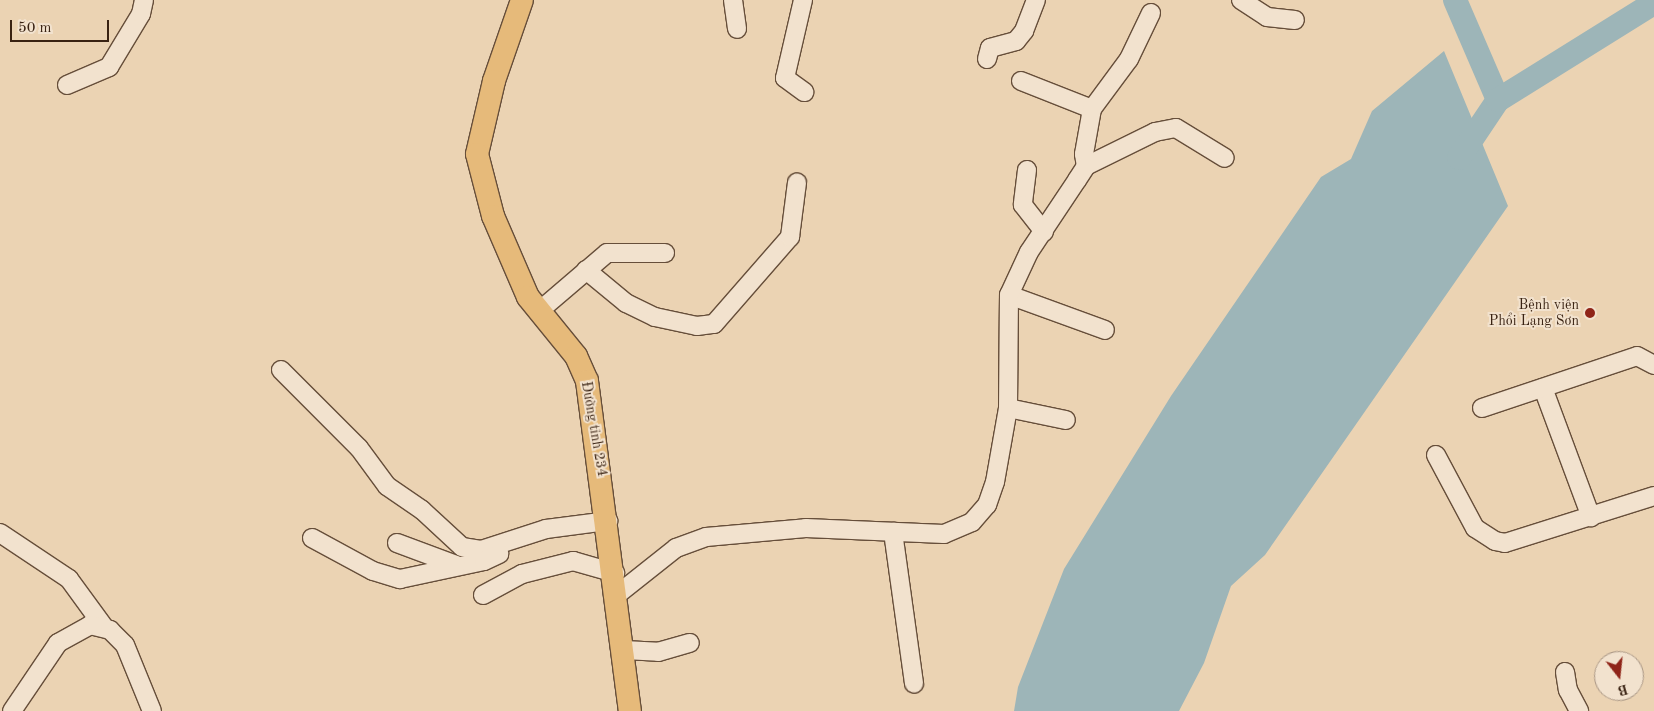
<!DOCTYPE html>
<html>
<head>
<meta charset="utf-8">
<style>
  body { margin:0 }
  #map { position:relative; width:1654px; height:711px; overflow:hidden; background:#ebd3b3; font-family:"Old Standard TT",serif }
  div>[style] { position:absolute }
  .water>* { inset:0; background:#9db5b8 }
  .river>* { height:24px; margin:-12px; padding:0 12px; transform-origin:12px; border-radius:12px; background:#9db5b8 }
  .roads { filter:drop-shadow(1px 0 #664e3a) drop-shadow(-1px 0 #664e3a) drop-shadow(0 1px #664e3a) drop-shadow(0 -1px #664e3a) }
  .minor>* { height:18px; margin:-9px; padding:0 9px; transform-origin:9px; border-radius:9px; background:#f2e2ce }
  .major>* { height:22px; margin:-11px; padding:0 11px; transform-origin:11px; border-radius:11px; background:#e6ba7a }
  .dots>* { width:14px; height:14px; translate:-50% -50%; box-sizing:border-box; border:2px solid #f2e2ce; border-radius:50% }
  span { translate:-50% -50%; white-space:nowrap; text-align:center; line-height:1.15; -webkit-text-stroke:4px #f2e2ce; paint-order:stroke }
  .poi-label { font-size:14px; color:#392212 }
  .right { translate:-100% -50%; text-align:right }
  .street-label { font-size:14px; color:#392212 }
  .north { position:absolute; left:1594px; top:651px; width:50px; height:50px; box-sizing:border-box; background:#f2e2ce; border:1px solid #a89583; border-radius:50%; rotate:164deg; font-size:14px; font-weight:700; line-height:20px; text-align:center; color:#392212 }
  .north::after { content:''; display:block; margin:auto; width:18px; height:22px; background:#8f2418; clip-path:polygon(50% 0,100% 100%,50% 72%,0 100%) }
  .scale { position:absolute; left:10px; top:20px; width:99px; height:22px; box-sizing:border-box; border:2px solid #392212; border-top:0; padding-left:6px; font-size:15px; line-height:18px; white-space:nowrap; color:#392212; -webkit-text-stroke:4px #f2e2ce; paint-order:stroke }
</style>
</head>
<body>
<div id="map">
  <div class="water">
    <div style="clip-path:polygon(1444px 51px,1508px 206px,1265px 555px,1231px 586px,1204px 663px,1179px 711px,1014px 711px,1018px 687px,1064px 569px,1171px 396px,1321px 177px,1351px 159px,1372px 111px)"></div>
  </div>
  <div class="river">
    <div style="left:1455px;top:0;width:109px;rotate:66.7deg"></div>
    <div style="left:1459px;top:158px;width:70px;rotate:-56.1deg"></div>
    <div style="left:1498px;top:100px;width:184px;rotate:-31.9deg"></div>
  </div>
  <div class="roads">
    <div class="minor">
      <div style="left:733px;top:0;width:29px;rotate:82deg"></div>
      <div style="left:803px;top:0;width:80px;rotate:103deg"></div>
      <div style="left:785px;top:78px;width:24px;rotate:36deg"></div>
      <div style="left:1241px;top:0;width:31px;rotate:33deg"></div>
      <div style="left:1267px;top:17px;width:28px;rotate:6deg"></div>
      <div style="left:987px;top:59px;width:11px;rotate:-75deg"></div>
      <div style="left:990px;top:48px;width:27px;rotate:-15deg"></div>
      <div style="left:1016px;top:41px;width:13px;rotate:-51deg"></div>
      <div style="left:1024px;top:31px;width:33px;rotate:-69deg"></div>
      <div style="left:1021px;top:81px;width:76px;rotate:21.5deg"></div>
      <div style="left:1092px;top:109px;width:46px;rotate:100.1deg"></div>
      <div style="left:1084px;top:154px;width:12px;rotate:81deg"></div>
      <div style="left:67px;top:85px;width:46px;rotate:-23.2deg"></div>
      <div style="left:109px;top:67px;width:62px;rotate:-58.9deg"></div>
      <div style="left:141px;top:14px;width:14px;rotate:-78deg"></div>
      <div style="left:1092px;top:109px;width:62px;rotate:-53.5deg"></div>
      <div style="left:1129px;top:59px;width:51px;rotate:-64.4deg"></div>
      <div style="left:1027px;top:170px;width:35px;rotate:97deg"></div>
      <div style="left:1023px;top:205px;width:34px;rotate:52deg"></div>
      <div style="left:586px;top:270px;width:52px;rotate:39.5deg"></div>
      <div style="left:626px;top:303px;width:32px;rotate:26deg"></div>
      <div style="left:655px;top:317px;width:43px;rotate:12.1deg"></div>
      <div style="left:697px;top:326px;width:17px;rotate:-7deg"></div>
      <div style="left:714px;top:324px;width:116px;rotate:-48.9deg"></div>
      <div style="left:790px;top:237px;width:55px;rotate:-82.7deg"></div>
      <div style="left:1009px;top:295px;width:102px;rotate:20deg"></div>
      <div style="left:538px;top:312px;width:91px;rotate:-40.5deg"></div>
      <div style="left:607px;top:253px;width:58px"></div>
      <div style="left:281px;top:370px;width:110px;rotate:45deg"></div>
      <div style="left:359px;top:448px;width:47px;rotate:53.6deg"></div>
      <div style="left:387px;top:486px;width:42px;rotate:34.4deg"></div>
      <div style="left:422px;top:510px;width:54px;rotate:42.8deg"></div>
      <div style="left:462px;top:547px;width:19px;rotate:9deg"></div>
      <div style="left:481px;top:550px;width:68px;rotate:-17.9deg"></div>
      <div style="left:546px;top:529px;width:63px;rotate:-7.4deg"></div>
      <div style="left:1543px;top:388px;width:138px;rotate:69.6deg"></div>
      <div style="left:1008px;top:408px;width:59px;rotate:11.7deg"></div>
      <div style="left:1482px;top:408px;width:163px;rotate:-18.5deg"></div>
      <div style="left:1637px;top:356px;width:19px;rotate:28deg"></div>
      <div style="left:1436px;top:455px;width:83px;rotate:61.9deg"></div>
      <div style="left:1475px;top:528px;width:24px;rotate:33deg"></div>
      <div style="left:1495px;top:541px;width:10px;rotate:11deg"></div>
      <div style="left:1505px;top:543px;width:156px;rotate:-17.5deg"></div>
      <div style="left:893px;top:532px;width:153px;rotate:82.1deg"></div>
      <div style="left:0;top:533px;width:83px;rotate:33.7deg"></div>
      <div style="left:69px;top:579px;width:59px;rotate:53.9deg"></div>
      <div style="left:312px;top:538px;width:69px;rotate:28.4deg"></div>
      <div style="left:373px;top:571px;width:28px;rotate:17deg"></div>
      <div style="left:400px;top:579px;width:86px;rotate:-12.1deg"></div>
      <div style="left:484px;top:561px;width:17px;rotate:-25deg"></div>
      <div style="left:397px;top:543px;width:63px;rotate:20.4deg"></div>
      <div style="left:618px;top:594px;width:74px;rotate:-38.4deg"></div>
      <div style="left:676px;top:548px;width:32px;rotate:-20deg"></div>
      <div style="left:706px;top:537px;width:100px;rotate:-5.1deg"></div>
      <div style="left:806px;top:528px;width:138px;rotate:2.5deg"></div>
      <div style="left:944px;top:534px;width:30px;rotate:-23deg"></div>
      <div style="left:972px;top:522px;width:23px;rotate:-49deg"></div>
      <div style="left:987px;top:505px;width:24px;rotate:-71deg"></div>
      <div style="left:995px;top:482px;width:75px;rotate:-80deg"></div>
      <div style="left:1008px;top:408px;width:113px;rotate:-89.5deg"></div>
      <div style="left:1009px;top:295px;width:47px;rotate:-65.1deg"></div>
      <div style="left:1029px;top:252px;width:87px;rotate:-56.3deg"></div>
      <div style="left:1077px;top:180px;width:17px;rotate:-57deg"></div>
      <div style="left:1086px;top:166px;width:77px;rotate:-26.2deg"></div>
      <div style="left:1155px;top:132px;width:21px;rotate:-11deg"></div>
      <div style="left:1176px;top:128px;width:57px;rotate:31.5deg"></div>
      <div style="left:483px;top:595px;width:44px;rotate:-28.3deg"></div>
      <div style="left:522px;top:574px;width:53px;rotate:-14.3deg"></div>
      <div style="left:573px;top:561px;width:44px;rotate:15.9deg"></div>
      <div style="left:624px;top:650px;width:34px;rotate:3deg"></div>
      <div style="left:658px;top:652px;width:33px;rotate:-16deg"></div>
      <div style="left:1565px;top:672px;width:18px;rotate:81deg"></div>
      <div style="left:1568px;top:690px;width:24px;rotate:62deg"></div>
      <div style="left:12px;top:711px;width:82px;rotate:-55.9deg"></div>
      <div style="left:58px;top:643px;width:37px;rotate:-29deg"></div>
      <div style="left:90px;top:625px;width:21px;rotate:14deg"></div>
      <div style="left:110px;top:630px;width:21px;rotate:45deg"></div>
      <div style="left:125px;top:645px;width:71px;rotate:67.8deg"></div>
    </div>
    <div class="major">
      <div style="left:522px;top:0;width:86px;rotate:109.1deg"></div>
      <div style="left:494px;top:81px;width:75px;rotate:103.1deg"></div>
      <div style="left:477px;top:154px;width:64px;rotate:75.5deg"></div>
      <div style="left:493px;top:216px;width:88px;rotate:66.6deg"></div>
      <div style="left:528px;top:297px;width:76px;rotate:50.9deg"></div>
      <div style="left:576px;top:356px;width:27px;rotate:66deg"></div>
      <div style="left:587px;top:381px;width:333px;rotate:82.6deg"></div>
    </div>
  </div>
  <div class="dots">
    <div style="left:1590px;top:313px;background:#8f2418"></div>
  </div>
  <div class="poi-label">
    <span class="right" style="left:1579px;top:313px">Bệnh viện<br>Phổi Lạng Sơn</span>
  </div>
  <div class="street-label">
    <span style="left:594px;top:429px;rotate:80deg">Đường tỉnh 234</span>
  </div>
  <div class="north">B</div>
  <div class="scale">50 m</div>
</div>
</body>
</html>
